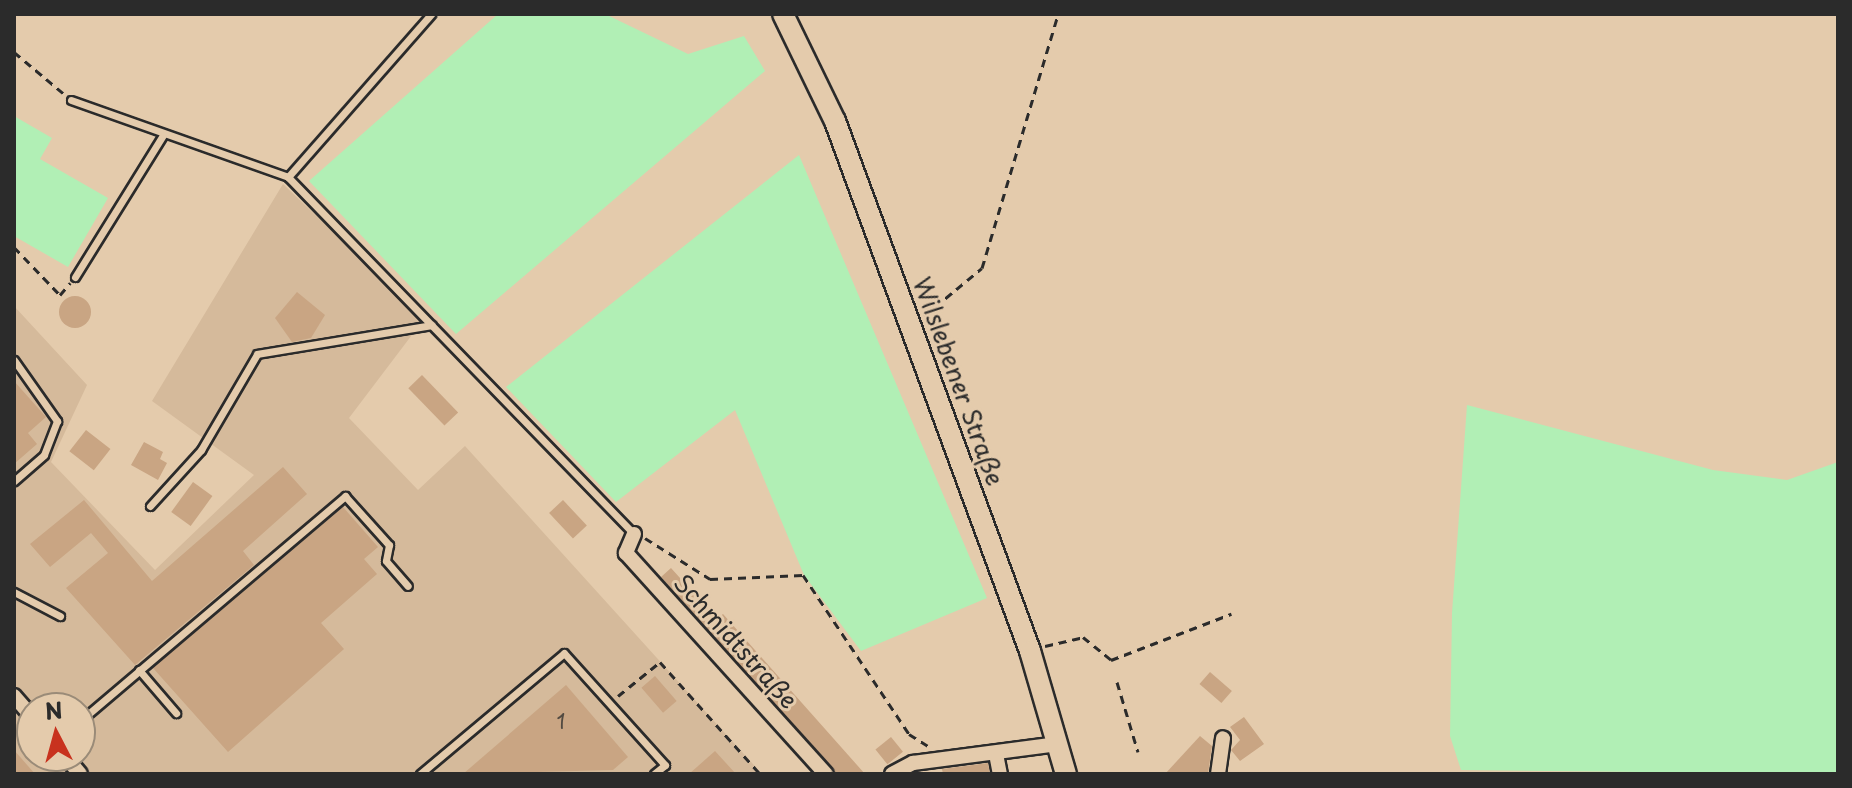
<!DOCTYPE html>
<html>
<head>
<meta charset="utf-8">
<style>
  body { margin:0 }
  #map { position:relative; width:1852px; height:788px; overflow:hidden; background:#e4cbac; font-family:"Playpen Sans",sans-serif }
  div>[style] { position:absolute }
  .built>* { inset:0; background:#d5ba9b }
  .green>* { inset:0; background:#b1efb5 }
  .building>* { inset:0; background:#c9a583; transform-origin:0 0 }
  .round { border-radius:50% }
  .path>* { height:3px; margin-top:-1.5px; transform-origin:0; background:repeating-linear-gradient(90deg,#2b2b2b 0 8px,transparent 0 14px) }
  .roads { filter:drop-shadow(2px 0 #2b2b2b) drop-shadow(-2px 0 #2b2b2b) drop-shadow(0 2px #2b2b2b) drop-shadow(0 -2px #2b2b2b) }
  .lane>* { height:7px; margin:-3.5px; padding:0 3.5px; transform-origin:3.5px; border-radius:3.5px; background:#e4cbac }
  .street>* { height:14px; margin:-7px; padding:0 7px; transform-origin:7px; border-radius:7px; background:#e4cbac }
  .secondary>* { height:20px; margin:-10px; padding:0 10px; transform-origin:10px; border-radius:10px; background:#e4cbac }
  span { translate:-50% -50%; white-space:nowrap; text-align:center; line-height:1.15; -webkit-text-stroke:6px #e4cbac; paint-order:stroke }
  .number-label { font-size:20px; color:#524a41 }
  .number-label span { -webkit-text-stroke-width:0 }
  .street-label { font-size:24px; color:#2b2b2b }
  .frame { position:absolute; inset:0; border:16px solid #2b2b2b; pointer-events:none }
  .north { position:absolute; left:16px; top:692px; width:80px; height:80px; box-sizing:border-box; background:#e4cbac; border:2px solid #9a8b78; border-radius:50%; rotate:354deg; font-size:22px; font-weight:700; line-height:32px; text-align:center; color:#2b2b2b }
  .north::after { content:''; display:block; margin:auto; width:28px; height:36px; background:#c8321e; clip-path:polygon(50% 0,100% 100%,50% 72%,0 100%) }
</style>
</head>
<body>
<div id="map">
  <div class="built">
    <div style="clip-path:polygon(evenodd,283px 184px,424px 319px,349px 418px,418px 490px,465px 446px,762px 774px,14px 774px,14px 306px,87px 385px,51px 462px,155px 570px,254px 475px,152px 401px,283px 184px,32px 708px,80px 708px,80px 756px,32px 756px,32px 708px)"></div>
  </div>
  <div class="green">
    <div style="clip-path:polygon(498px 14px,605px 14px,688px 54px,744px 36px,765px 71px,456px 334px,309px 181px)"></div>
    <div style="clip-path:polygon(14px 116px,52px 138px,40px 159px,108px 198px,68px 267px,14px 236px)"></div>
    <div style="clip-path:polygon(799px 155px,987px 598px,861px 651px,804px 575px,735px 410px,616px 502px,506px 387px)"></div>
    <div style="clip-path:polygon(1467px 405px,1713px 470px,1787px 480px,1838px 462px,1838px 774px,1461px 770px,1450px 736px,1452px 613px)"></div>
  </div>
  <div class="building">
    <div style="clip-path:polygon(297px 292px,325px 315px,311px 338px,292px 342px,275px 318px)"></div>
    <div class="round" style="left:59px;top:296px;width:32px;height:32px"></div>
    <div style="left:422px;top:375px;width:52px;height:19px;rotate:46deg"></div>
    <div style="clip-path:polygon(14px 381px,46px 417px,28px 433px,37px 444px,14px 464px)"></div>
    <div style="left:86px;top:430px;width:31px;height:27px;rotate:38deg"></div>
    <div style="clip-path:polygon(144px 442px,163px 452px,160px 459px,167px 463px,158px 480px,131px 465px)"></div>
    <div style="clip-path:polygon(283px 467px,307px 494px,243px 551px,254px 565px,135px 665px,66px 588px,108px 553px,91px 533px,50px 567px,30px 544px,84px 500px,152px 581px)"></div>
    <div style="left:193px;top:482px;width:24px;height:37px;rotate:36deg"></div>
    <div style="left:563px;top:500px;width:35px;height:19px;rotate:47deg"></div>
    <div style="clip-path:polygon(343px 507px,378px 547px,364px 559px,377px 574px,321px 623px,344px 649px,228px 752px,153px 668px)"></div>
    <div style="clip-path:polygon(671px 568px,717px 619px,723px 614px,865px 774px,837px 774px,661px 577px)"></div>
    <div style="left:1210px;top:672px;width:29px;height:16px;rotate:41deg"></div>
    <div style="left:655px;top:676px;width:33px;height:18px;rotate:49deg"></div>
    <div style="clip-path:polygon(566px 685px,628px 757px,613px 770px,463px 774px)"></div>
    <div style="clip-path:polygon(1244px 717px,1264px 744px,1240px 761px,1231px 750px,1240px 740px,1230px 727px)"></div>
    <div style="clip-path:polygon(1200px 736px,1212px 746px,1208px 774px,1165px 774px)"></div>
    <div style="left:891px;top:737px;width:19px;height:20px;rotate:51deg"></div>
    <div style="clip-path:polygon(14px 750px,35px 774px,14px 774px)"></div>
    <div style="clip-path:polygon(715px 751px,736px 774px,689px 774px)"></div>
    <div style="clip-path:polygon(988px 763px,990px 774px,943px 774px,942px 769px)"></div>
  </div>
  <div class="path">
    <div style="left:14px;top:52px;width:64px;rotate:39.9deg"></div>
    <div style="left:14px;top:247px;width:66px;rotate:46.2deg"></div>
    <div style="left:60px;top:295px;width:16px;rotate:-50deg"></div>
    <div style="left:924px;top:316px;width:75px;rotate:-39.6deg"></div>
    <div style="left:982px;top:268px;width:265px;rotate:-73.3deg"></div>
    <div style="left:645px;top:538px;width:77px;rotate:32.2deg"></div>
    <div style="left:710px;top:579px;width:93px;rotate:-2.5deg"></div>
    <div style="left:803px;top:575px;width:191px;rotate:56.3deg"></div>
    <div style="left:909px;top:734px;width:22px;rotate:32deg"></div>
    <div style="left:1045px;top:646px;width:39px;rotate:-13deg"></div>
    <div style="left:1083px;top:637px;width:36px;rotate:39deg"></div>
    <div style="left:1111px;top:660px;width:129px;rotate:-21deg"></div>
    <div style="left:1117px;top:682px;width:73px;rotate:73.3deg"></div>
    <div style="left:618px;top:696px;width:54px;rotate:-39deg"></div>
    <div style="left:660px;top:662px;width:150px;rotate:48.2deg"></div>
  </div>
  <div class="roads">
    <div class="lane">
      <div style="left:71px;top:100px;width:230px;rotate:19.5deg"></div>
      <div style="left:288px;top:177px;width:497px;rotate:45.9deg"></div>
      <div style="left:288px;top:177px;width:217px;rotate:-48.7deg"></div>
      <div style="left:75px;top:277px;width:167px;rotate:-58.2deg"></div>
      <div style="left:14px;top:360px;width:75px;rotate:54.8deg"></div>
      <div style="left:57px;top:421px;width:36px;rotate:111deg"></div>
      <div style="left:44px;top:455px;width:40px;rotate:139deg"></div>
      <div style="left:150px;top:506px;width:76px;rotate:-47.7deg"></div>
      <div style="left:201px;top:450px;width:111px;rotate:-59.7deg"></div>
      <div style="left:257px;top:354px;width:177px;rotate:-9.4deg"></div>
      <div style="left:14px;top:592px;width:52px;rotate:27.6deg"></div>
      <div style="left:139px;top:670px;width:57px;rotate:49.3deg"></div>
      <div style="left:80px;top:721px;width:348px;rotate:-40.3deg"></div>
      <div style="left:345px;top:496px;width:66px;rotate:48.1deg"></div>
      <div style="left:389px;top:545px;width:16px;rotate:101deg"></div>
      <div style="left:386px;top:561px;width:33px;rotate:49deg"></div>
      <div style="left:420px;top:774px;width:188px;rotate:-40deg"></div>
      <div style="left:564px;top:653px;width:151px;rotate:48deg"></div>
      <div style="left:665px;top:765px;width:14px;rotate:141deg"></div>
    </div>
    <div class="street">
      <div style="left:634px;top:534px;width:21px;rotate:113deg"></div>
      <div style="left:626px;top:553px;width:298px;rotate:47.9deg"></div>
      <div style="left:14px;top:696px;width:28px;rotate:49deg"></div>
      <div style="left:996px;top:754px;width:20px;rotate:79deg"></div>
      <div style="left:65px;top:756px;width:23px;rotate:50deg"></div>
      <div style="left:892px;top:774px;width:24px;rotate:-28deg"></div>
      <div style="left:913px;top:763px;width:146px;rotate:-7.5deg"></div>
      <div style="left:1218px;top:774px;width:36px;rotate:-82deg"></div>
    </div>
    <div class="secondary">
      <div style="left:783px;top:14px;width:119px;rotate:64.1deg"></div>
      <div style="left:835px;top:121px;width:565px;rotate:69.8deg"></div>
      <div style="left:1030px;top:651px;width:128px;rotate:73.7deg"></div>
    </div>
  </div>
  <div class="number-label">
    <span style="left:561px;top:721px">1</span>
  </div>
  <div class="street-label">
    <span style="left:959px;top:381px;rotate:70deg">Wilslebener Straße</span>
    <span style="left:736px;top:641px;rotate:48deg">Schmidtstraße</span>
  </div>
  <div class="frame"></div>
  <div class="north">N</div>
</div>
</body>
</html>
